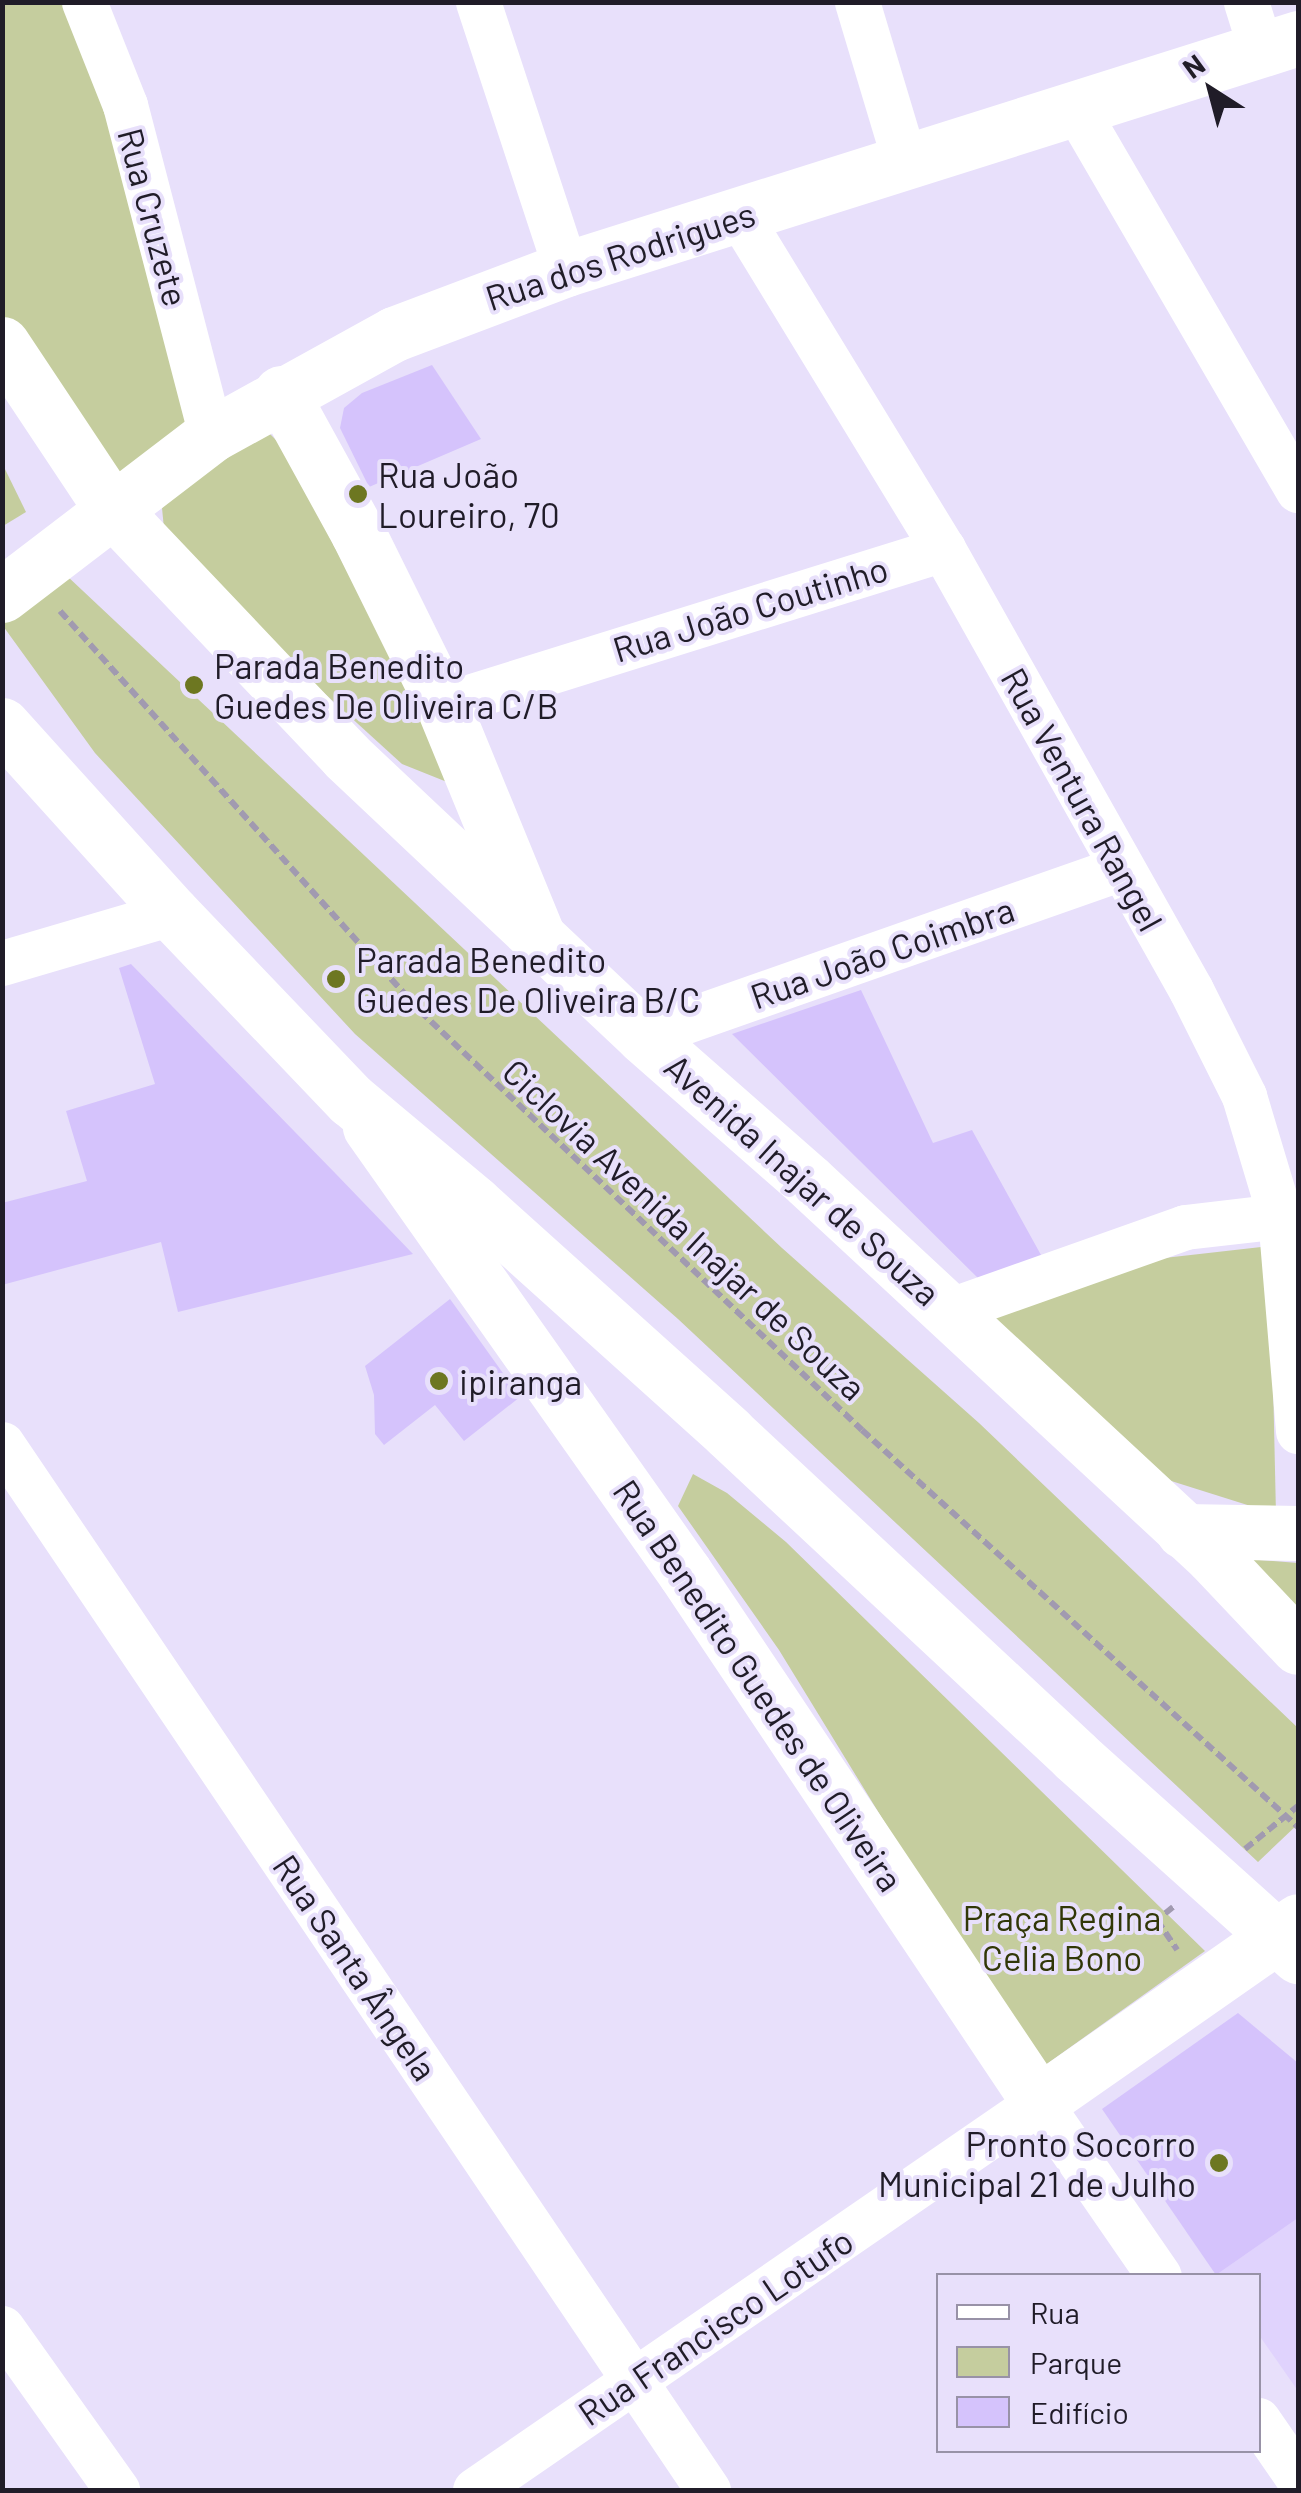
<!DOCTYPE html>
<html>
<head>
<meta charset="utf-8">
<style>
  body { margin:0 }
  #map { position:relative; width:1301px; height:2493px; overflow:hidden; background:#e8e0fb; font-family:Barlow,sans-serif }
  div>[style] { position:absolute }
  .built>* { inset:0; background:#e0d3fd }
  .green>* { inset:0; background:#c5cd9e }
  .building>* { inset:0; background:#d5c3fc }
  .path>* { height:6px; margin-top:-3px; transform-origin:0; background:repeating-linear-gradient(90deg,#a19ab0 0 10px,transparent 0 15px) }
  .minor>* { height:45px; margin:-22.5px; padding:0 22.5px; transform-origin:22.5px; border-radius:22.5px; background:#fff }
  .tertiary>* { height:55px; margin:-27.5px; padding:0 27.5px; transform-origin:27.5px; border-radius:27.5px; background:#fff }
  .primary>* { height:55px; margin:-27.5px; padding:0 27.5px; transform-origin:27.5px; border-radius:27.5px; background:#fff }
  .dots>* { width:28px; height:28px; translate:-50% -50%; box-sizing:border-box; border:5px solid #e8e0fb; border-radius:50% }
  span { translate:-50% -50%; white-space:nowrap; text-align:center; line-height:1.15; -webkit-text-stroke:8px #e8e0fb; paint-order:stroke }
  .street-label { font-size:35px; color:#201c28 }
  .poi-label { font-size:35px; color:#201c28 }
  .left { translate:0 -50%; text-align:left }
  .right { translate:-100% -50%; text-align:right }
  .park-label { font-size:35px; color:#313707 }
  .frame { position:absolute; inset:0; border:5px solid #201c28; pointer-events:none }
  .legend { position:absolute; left:936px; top:2273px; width:325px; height:180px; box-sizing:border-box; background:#e8e0fb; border:2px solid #9892a7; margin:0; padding:12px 18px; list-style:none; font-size:30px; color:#201c28 }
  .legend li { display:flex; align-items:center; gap:20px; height:50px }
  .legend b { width:50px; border:2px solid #9892a7 }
  .north { position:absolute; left:1161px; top:40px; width:100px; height:100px; -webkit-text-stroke:8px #e8e0fb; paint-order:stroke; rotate:324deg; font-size:28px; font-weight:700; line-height:40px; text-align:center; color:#201c28 }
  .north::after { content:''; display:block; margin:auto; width:35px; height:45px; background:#201c28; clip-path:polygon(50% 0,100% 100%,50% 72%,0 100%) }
</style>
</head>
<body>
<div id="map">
  <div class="built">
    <div style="clip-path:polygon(1298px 2218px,1298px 2391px,1259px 2335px,1258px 2276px,1216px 2275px)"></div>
  </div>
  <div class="green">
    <div style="clip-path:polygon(3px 3px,79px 3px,211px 435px,100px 490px,3px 344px)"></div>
    <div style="clip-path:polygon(257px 421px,284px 448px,430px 733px,447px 782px,402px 764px,166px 549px,162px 508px,192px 464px)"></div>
    <div style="clip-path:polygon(2px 463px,26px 512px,3px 526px,2px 526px)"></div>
    <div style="clip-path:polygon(66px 575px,782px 1248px,979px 1423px,1298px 1728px,1298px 1824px,1258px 1862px,678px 1319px,355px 1034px,95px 753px,3px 626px,2px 619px)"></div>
    <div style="clip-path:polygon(1270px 1246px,1276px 1514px,1130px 1468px,977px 1324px,1129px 1262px)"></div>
    <div style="clip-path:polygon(693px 1474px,727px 1493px,786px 1542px,1205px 1951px,1037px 2071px,779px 1650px,678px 1506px)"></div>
    <div style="clip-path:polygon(1221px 1557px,1298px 1563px,1298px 1634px)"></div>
  </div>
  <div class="building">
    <div style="clip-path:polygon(432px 365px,481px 439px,369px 487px,340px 428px,344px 408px,362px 393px)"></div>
    <div style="clip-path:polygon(131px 964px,336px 1174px,413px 1254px,178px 1312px,161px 1242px,2px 1285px,2px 1203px,87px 1181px,66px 1111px,155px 1084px,119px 968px)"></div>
    <div style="clip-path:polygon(861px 990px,933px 1143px,972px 1130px,1046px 1264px,988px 1288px,732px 1034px)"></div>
    <div style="clip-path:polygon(450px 1299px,520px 1397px,464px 1441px,435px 1405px,384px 1445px,375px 1434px,374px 1395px,365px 1366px)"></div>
    <div style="clip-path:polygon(1238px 2013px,1298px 2063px,1298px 2218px,1216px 2275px,1102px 2109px)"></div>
  </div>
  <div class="path">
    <div style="left:60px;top:611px;width:538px;rotate:48.01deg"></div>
    <div style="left:420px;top:1011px;width:609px;rotate:43.47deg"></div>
    <div style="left:862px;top:1430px;width:590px;rotate:42.32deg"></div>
    <div style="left:1245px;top:1849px;width:68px;rotate:-39.1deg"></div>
    <div style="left:1173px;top:1907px;width:21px;rotate:141deg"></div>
    <div style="left:1157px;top:1920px;width:36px;rotate:56deg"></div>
  </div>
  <div class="minor">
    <div style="left:84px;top:2px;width:111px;rotate:68.3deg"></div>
    <div style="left:125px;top:105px;width:341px;rotate:75.4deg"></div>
    <div style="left:478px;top:2px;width:281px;rotate:71.8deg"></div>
    <div style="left:857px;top:2px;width:167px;rotate:73.3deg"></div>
    <div style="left:1246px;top:2px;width:50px;rotate:72.6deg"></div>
    <div style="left:1076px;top:109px;width:441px;rotate:59.8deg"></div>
    <div style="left:739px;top:215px;width:391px;rotate:58.6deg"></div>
    <div style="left:943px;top:549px;width:506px;rotate:60.65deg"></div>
    <div style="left:1191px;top:990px;width:119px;rotate:63.4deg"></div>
    <div style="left:1244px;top:1096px;width:125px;rotate:73.3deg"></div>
    <div style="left:1280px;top:1216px;width:216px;rotate:85.2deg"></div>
    <div style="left:443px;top:705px;width:524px;rotate:-17.33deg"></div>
    <div style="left:2px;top:963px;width:177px;rotate:-16.4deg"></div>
    <div style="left:643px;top:1036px;width:507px;rotate:-19.36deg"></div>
    <div style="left:948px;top:1311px;width:251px;rotate:-19.5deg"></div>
    <div style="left:1185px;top:1227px;width:96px;rotate:-6.6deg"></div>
    <div style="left:2px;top:1444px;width:1262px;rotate:55.98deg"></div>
    <div style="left:2px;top:2328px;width:199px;rotate:54.6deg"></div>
    <div style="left:1258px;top:2420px;width:70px;rotate:55.4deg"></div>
    <div style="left:475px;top:2490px;width:685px;rotate:-34.53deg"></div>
    <div style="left:1039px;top:2102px;width:211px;rotate:55.4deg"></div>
  </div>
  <div class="tertiary">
    <div style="left:281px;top:393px;width:160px;rotate:61.2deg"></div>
    <div style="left:358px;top:533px;width:192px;rotate:63.7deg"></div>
    <div style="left:443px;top:705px;width:255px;rotate:67.7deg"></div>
    <div style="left:2px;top:595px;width:263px;rotate:-37.4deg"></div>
    <div style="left:211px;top:435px;width:209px;rotate:-28.9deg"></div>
    <div style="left:394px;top:334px;width:184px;rotate:-20.7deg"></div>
    <div style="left:566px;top:269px;width:768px;rotate:-17.51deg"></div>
    <div style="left:370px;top:1127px;width:546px;rotate:54.77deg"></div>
    <div style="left:685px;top:1573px;width:637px;rotate:56.21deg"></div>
    <div style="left:1039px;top:2102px;width:316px;rotate:-34.9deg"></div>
    <div style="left:1183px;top:1531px;width:115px;rotate:1deg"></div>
  </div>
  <div class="primary">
    <div style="left:2px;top:344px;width:197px;rotate:56.4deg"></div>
    <div style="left:111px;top:508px;width:342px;rotate:46.5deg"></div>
    <div style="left:346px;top:756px;width:408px;rotate:43.3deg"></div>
    <div style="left:643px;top:1036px;width:220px;rotate:41.3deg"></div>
    <div style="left:808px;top:1181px;width:551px;rotate:42.87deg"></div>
    <div style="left:1212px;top:1556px;width:125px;rotate:46.6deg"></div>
    <div style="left:2px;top:725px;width:253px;rotate:47.9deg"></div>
    <div style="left:172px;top:913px;width:259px;rotate:46.3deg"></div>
    <div style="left:351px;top:1100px;width:160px;rotate:39.9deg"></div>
    <div style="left:474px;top:1203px;width:343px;rotate:42deg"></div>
    <div style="left:729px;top:1433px;width:473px;rotate:43deg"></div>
    <div style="left:1075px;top:1756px;width:300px;rotate:41.9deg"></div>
  </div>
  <div class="dots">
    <div style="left:358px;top:494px;background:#6d7721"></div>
    <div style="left:194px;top:685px;background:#6d7721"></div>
    <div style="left:336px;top:979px;background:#6d7721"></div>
    <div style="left:439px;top:1381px;background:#6d7721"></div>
    <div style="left:1219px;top:2163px;background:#6d7721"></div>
  </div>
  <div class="street-label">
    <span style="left:154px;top:217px;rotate:75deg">Rua Cruzete</span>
    <span style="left:620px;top:255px;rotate:-18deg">Rua dos Rodrigues</span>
    <span style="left:750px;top:608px;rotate:-17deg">Rua João Coutinho</span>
    <span style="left:1083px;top:799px;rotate:61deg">Rua Ventura Rangel</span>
    <span style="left:882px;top:952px;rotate:-19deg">Rua João Coimbra</span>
    <span style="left:803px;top:1179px;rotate:42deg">Avenida Inajar de Souza</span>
    <span style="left:685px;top:1229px;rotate:43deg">Ciclovia Avenida Inajar de Souza</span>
    <span style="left:759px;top:1685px;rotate:56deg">Rua Benedito Guedes de Oliveira</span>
    <span style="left:356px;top:1967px;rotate:56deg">Rua Santa Ângela</span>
    <span style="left:715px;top:2326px;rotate:-34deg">Rua Francisco Lotufo</span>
  </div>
  <div class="poi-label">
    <span class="left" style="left:378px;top:494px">Rua João<br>Loureiro, 70</span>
    <span class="left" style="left:214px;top:685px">Parada Benedito<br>Guedes De Oliveira C/B</span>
    <span class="left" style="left:356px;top:979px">Parada Benedito<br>Guedes De Oliveira B/C</span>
    <span class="left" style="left:459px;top:1381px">ipiranga</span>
    <span class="right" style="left:1196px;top:2163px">Pronto Socorro<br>Municipal 21 de Julho</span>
  </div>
  <div class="park-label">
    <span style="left:1062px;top:1937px">Praça Regina<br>Celia Bono</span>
  </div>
  <div class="frame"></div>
  <ul class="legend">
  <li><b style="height:12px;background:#fff"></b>Rua</li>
  <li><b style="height:28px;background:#c5cd9e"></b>Parque</li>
  <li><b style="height:28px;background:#d5c3fc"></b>Edifício</li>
  </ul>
  <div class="north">N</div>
</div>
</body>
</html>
